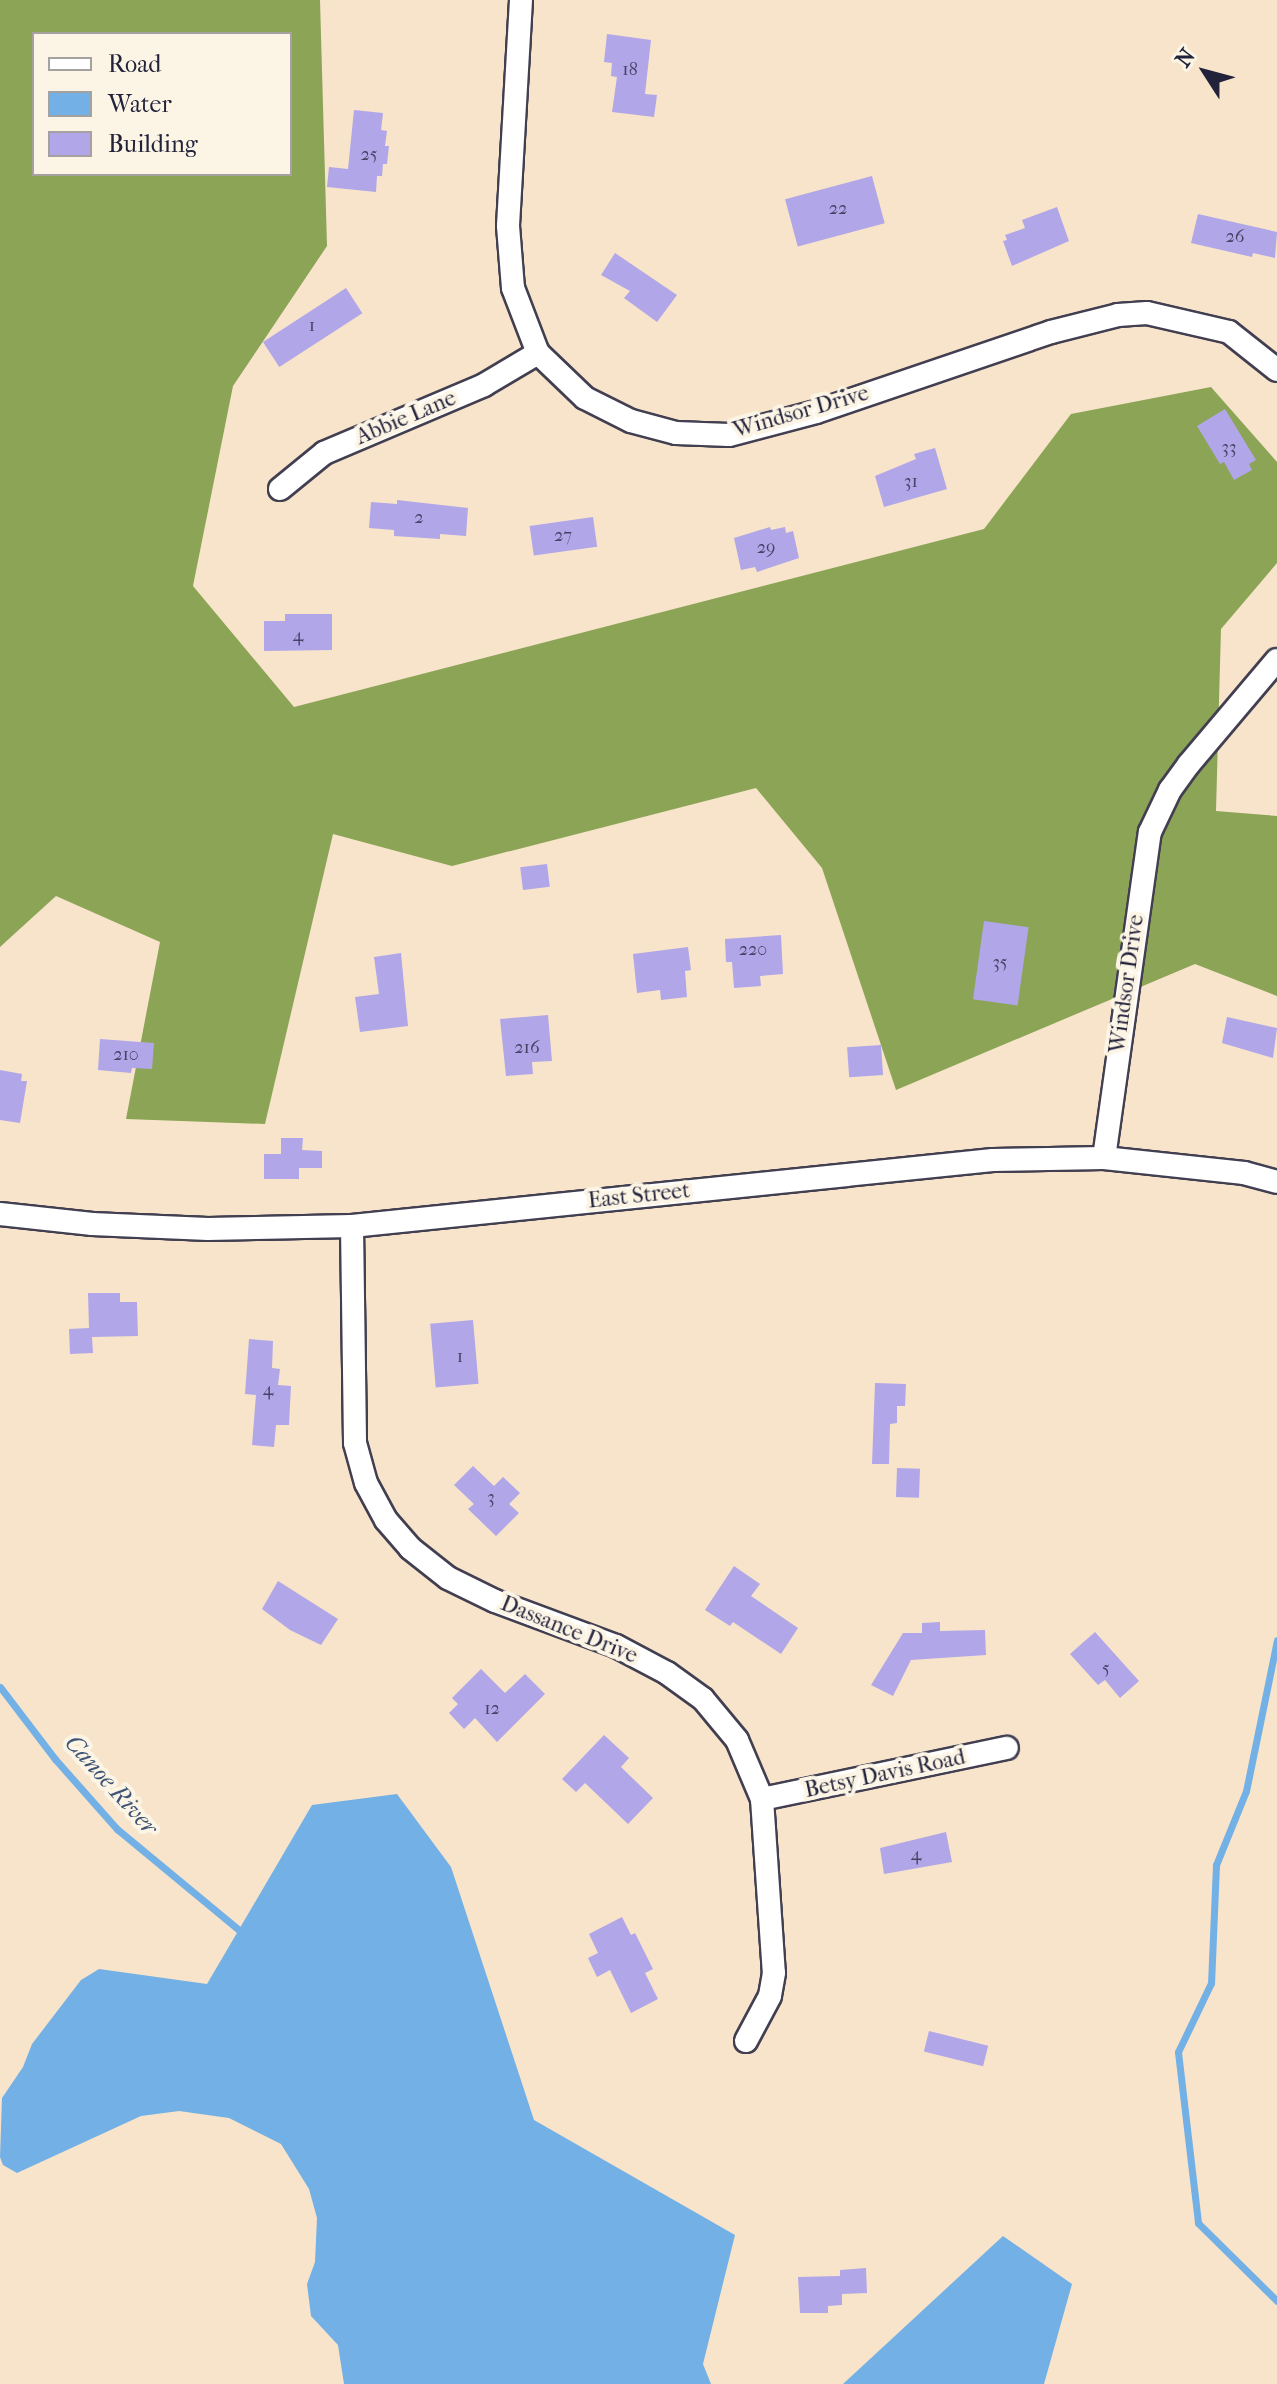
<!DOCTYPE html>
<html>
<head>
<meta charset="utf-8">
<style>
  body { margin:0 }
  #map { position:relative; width:1277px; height:2384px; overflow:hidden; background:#f7e4cb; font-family:"IM FELL French Canon",serif }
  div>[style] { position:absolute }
  .forest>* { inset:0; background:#8ca456 }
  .water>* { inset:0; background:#72b0e5 }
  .stream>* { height:7px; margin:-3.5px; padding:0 3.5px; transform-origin:3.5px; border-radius:3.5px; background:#72b0e5 }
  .building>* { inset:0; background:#b1a6e8; transform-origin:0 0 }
  .roads { filter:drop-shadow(2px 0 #423f51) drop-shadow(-2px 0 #423f51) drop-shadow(0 2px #423f51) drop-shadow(0 -2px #423f51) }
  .minor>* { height:22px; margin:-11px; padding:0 11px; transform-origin:11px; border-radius:11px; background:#fff }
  span { translate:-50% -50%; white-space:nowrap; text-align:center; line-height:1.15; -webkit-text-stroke:8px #fcf5e5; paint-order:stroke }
  .number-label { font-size:18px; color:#464366 }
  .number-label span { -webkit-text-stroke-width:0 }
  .street-label { font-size:22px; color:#22223b }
  .water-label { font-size:24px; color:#3e5476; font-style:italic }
  .legend { position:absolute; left:32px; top:32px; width:260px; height:144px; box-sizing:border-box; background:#fcf5e5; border:2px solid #a5a1a1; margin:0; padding:10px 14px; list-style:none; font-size:24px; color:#22223b }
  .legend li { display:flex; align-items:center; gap:16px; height:40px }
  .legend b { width:40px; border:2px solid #a5a1a1 }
  .north { position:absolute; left:1165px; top:32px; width:80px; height:80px; -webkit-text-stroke:6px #fcf5e5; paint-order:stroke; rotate:306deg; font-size:22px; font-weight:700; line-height:32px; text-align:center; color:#22223b }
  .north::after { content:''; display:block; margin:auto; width:28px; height:36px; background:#22223b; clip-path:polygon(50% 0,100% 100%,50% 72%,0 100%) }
</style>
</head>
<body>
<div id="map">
  <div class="forest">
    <div style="clip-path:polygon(evenodd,0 0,320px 0,327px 246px,233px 386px,193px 586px,294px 707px,984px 529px,1071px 414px,1211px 387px,1277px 462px,1277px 563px,1221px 629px,1216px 811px,1277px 816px,1277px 996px,1195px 964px,896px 1090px,822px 868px,756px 788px,452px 866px,333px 834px,265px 1124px,126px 1119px,160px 942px,56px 896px,0 947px,0 0,34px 34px,290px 34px,290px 174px,34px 174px,34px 34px)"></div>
  </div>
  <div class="water">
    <div style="clip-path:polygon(397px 1794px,451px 1867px,534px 2120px,735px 2235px,703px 2364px,711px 2384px,344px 2384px,338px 2345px,311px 2316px,307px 2284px,315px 2262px,317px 2218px,309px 2189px,281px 2144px,229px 2118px,179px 2111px,141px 2116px,17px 2173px,3px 2165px,0 2157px,2px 2098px,23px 2067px,32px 2044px,81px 1980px,99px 1969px,207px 1984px,312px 1805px)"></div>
    <div style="clip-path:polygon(1003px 2236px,1072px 2284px,1044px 2384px,843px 2384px)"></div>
  </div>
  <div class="stream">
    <div style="left:1277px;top:1640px;width:154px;rotate:101.6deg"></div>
    <div style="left:1246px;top:1791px;width:80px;rotate:112.1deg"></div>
    <div style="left:1216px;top:1865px;width:118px;rotate:92.4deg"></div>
    <div style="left:1211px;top:1983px;width:76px;rotate:115.6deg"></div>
    <div style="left:1178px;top:2052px;width:172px;rotate:83.3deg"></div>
    <div style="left:1198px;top:2223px;width:111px;rotate:44.6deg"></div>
    <div style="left:0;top:1687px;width:91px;rotate:52.6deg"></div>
    <div style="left:55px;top:1759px;width:94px;rotate:48.5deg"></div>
    <div style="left:117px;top:1829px;width:158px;rotate:39.6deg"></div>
  </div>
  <div class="building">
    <div style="clip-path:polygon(607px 34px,651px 40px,645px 94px,657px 95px,654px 117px,612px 112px,617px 77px,611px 76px,612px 63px,604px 62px)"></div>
    <div style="clip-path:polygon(354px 110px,383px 113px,381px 130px,387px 131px,385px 146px,389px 146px,387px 164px,383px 164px,382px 176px,377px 176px,376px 192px,327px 187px,329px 167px,348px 169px)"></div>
    <div style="left:872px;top:176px;width:49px;height:90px;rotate:75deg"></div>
    <div style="clip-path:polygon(1057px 207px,1069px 241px,1012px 266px,1003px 241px,1007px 240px,1005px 235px,1025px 228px,1022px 220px)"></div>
    <div style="clip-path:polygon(1198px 214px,1277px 232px,1275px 258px,1253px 253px,1252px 257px,1191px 243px)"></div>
    <div style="clip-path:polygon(615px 253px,677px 295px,657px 322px,624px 298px,630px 291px,601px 275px)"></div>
    <div style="left:346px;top:288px;width:30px;height:99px;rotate:57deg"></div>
    <div style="clip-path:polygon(1225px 409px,1256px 460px,1249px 464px,1252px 470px,1234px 480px,1224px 462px,1220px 464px,1197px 426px)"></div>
    <div style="clip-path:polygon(935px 448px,947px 489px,884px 507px,875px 476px,916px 459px,914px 454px)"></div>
    <div style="clip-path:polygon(397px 500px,468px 508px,466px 536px,440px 534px,440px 539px,394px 536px,394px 530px,369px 528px,371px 502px,397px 504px)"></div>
    <div style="left:593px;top:517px;width:30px;height:64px;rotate:82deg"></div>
    <div style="clip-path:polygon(770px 527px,771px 530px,785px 527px,786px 533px,793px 531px,799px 558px,757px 572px,755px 567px,741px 570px,734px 538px)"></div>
    <div style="clip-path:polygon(285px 614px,332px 614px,332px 650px,264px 651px,264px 621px,285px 621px)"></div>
    <div style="left:547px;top:864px;width:23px;height:27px;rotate:83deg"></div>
    <div style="left:984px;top:921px;width:45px;height:79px;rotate:8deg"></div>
    <div style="clip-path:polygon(781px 935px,783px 974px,760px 976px,761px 986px,734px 988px,732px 962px,726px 962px,725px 939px)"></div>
    <div style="clip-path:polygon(688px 947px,691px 970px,685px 971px,687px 997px,661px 1000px,660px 990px,637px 993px,633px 954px)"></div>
    <div style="clip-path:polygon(401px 953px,408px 1026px,360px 1032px,355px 997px,379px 994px,374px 957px)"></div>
    <div style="clip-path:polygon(548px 1015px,552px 1061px,532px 1062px,533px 1074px,506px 1076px,500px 1019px)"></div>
    <div style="clip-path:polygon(1227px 1017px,1277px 1028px,1273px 1058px,1222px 1043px)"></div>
    <div style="clip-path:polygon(100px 1039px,154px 1043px,152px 1069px,132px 1068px,131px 1073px,98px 1070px)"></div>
    <div style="left:881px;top:1045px;width:30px;height:34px;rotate:86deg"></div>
    <div style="clip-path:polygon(0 1070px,22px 1074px,21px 1081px,27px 1081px,20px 1123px,0 1120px)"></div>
    <div style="clip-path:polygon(281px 1138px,303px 1138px,302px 1150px,322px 1151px,322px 1168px,299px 1168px,299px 1179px,264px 1179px,264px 1154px,281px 1154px)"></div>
    <div style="clip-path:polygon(88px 1293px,120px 1293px,120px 1302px,137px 1302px,138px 1336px,92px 1337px,93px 1353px,70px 1354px,69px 1329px,89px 1328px)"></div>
    <div style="left:473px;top:1320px;width:64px;height:43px;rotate:85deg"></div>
    <div style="clip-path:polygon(249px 1339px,273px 1341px,272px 1368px,280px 1369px,278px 1385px,291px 1386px,289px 1425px,276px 1425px,274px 1447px,252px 1445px,256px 1395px,245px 1394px)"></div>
    <div style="clip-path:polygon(875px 1383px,906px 1384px,905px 1406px,897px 1406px,897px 1423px,890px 1424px,889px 1464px,872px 1464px)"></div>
    <div style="clip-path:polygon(473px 1466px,494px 1486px,503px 1477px,520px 1493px,509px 1504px,519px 1513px,496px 1536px,468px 1509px,474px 1504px,454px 1485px)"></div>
    <div style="left:897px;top:1468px;width:23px;height:29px;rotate:2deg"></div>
    <div style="clip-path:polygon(734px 1566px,760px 1584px,751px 1596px,798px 1628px,781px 1654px,733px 1622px,730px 1626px,705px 1610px)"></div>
    <div style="clip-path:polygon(278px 1581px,338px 1619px,321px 1645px,290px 1630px,262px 1609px)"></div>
    <div style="clip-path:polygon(940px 1622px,940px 1631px,985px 1630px,986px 1655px,911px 1660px,893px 1696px,871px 1685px,903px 1633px,922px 1633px,922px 1623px)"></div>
    <div style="clip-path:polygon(1095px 1632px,1139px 1681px,1120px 1698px,1105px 1680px,1098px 1685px,1070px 1654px)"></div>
    <div style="clip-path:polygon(481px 1669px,505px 1693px,525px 1674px,545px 1694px,497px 1742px,475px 1718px,464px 1729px,449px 1713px,458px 1704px,452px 1698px)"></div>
    <div style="clip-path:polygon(604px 1735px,629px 1758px,621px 1767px,653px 1798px,628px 1824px,585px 1783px,576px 1792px,562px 1779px)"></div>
    <div style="clip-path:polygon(946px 1832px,952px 1862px,884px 1874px,880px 1848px)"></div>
    <div style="clip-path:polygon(622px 1917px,631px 1935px,635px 1933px,653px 1969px,645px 1973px,658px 1999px,631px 2013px,610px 1970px,597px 1977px,588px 1958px,598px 1953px,589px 1934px)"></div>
    <div style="left:929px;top:2031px;width:61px;height:21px;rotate:14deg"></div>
    <div style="clip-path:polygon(866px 2268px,867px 2293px,842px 2294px,842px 2305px,828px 2306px,828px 2313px,800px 2313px,798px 2277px,840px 2276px,840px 2270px)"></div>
  </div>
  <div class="roads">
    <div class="minor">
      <div style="left:521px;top:0;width:226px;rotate:93.3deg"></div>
      <div style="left:508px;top:226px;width:62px;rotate:85.4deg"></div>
      <div style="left:513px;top:288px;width:70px;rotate:69deg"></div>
      <div style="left:538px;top:353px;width:65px;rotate:43.8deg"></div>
      <div style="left:585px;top:398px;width:51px;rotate:26.6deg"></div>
      <div style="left:631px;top:421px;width:47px;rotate:14.9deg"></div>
      <div style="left:676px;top:433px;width:53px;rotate:2.2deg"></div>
      <div style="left:729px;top:435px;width:90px;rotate:-14.8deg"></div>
      <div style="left:816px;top:412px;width:248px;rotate:-18.8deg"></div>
      <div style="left:1051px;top:332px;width:69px;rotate:-14.2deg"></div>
      <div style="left:1118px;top:315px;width:29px;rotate:-4deg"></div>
      <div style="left:1147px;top:313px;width:84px;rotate:13deg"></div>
      <div style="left:1229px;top:332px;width:61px;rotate:38.4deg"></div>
      <div style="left:280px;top:489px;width:57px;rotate:-39.3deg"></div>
      <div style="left:324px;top:453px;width:174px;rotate:-23deg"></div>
      <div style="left:484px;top:385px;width:63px;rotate:-30.7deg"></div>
      <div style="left:1104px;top:1158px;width:329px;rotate:-82deg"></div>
      <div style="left:1150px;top:832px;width:47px;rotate:-64.5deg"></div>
      <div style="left:1170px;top:790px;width:32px;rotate:-54deg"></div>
      <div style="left:1189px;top:764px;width:136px;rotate:-49.8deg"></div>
      <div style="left:0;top:1214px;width:93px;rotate:6.2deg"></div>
      <div style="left:92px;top:1224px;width:116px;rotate:2.5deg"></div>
      <div style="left:208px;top:1229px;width:144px;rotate:-1.2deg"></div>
      <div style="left:352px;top:1226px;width:644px;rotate:-5.88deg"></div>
      <div style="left:993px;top:1160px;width:111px;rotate:-1deg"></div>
      <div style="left:1104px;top:1158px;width:141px;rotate:6.1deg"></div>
      <div style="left:1244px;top:1173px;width:34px;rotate:15deg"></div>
      <div style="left:352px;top:1226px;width:217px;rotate:89.2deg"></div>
      <div style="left:355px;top:1443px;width:41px;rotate:74.6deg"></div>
      <div style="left:366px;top:1483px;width:42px;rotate:61.6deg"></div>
      <div style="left:386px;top:1520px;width:37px;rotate:49deg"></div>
      <div style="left:410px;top:1548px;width:48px;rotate:38.3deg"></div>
      <div style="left:448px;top:1578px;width:52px;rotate:26.1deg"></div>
      <div style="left:495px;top:1601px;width:129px;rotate:20.4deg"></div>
      <div style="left:616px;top:1646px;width:58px;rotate:27.9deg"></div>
      <div style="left:667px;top:1673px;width:44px;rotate:35.8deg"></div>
      <div style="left:703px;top:1699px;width:53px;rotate:50.3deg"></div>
      <div style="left:737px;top:1740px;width:64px;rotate:67deg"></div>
      <div style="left:762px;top:1799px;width:174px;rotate:86.1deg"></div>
      <div style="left:774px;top:1973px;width:23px;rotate:100deg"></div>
      <div style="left:770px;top:1996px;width:51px;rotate:118.1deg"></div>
      <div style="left:762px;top:1799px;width:250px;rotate:-11.8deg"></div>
    </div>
  </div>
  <div class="number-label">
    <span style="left:630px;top:70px">18</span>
    <span style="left:369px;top:155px">25</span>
    <span style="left:838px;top:209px">22</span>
    <span style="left:1235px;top:237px">26</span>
    <span style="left:312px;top:326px">1</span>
    <span style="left:1229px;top:448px">33</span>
    <span style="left:911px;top:482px">31</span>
    <span style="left:419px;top:518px">2</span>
    <span style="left:563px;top:536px">27</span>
    <span style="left:766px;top:548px">29</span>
    <span style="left:298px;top:636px">4</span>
    <span style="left:753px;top:950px">220</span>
    <span style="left:1000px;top:963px">35</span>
    <span style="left:527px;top:1048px">216</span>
    <span style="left:126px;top:1055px">210</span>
    <span style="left:460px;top:1357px">1</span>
    <span style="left:268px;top:1390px">4</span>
    <span style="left:491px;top:1498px">3</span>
    <span style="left:1106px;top:1669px">5</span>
    <span style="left:492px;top:1709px">12</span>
    <span style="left:916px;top:1855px">4</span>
  </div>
  <div class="street-label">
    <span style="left:801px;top:412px;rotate:-16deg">Windsor Drive</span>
    <span style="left:406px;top:418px;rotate:-23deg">Abbie Lane</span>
    <span style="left:1127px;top:984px;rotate:-82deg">Windsor Drive</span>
    <span style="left:639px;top:1196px;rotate:-6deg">East Street</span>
    <span style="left:569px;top:1630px;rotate:22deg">Dassance Drive</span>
    <span style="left:885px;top:1774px;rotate:-12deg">Betsy Davis Road</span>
  </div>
  <div class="water-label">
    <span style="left:111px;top:1785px;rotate:48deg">Canoe River</span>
  </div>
  <ul class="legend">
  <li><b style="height:10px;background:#fff"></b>Road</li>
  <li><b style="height:22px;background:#72b0e5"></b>Water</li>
  <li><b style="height:22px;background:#b1a6e8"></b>Building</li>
  </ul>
  <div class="north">N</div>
</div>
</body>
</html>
